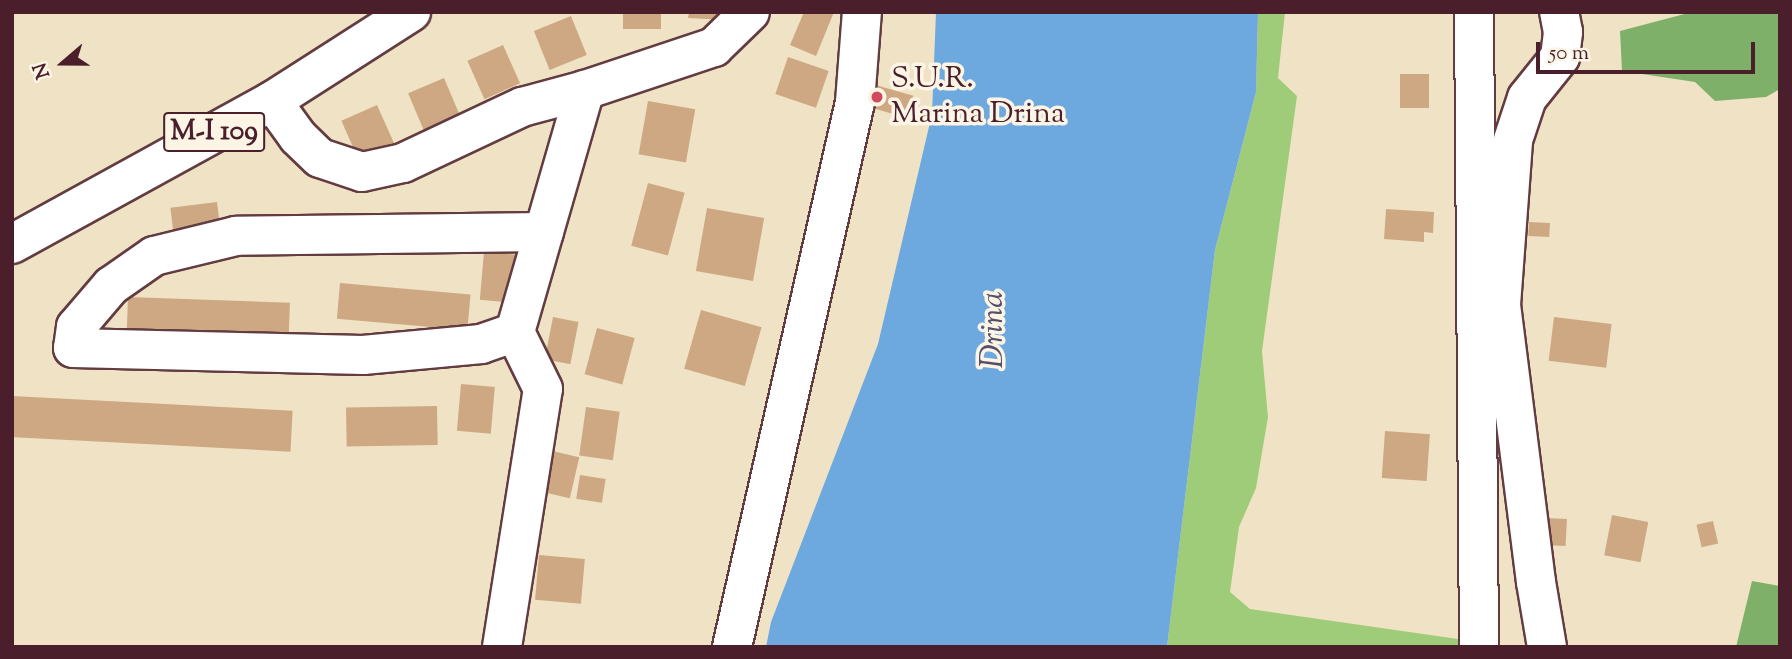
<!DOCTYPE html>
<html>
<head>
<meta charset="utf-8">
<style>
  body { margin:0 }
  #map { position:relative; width:1792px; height:659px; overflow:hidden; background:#f0e3c5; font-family:"Sorts Mill Goudy",serif }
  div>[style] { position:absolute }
  .green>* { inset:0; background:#9fcc79 }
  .forest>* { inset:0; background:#7fb069 }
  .water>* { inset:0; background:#6da8de }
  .building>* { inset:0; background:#cda883; transform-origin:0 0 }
  .roads { filter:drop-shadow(2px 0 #633c42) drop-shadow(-2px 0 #633c42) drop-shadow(0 2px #633c42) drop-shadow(0 -2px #633c42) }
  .minor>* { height:38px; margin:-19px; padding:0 19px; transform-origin:19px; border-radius:19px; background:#fff }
  .major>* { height:38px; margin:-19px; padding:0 19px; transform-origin:19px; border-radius:19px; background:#fff }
  .dots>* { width:19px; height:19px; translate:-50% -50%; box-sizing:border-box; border:4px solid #fcf5e5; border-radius:50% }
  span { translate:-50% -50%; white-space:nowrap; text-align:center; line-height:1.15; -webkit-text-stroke:7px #fcf5e5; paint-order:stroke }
  .shield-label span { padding:2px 5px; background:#fcf5e5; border:2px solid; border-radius:5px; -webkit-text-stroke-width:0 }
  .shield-label { font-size:28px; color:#4a1f2b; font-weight:700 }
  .poi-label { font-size:30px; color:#4a1f2b }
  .left { translate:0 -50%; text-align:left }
  .water-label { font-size:32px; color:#564f6a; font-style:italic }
  .frame { position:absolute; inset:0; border:14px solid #4a1f2b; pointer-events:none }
  .north { position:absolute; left:28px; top:28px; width:70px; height:70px; -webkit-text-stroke:5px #fcf5e5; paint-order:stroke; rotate:250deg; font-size:19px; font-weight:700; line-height:28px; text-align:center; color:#4a1f2b }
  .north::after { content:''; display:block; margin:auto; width:24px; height:32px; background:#4a1f2b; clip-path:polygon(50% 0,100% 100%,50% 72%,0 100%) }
  .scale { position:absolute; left:1536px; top:42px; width:219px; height:32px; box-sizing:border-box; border:4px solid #4a1f2b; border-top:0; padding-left:9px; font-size:21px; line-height:24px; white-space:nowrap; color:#4a1f2b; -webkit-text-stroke:5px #fcf5e5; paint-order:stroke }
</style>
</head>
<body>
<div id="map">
  <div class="green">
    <div style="clip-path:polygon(1258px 12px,1285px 12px,1278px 78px,1297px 96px,1262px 351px,1268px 417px,1256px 488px,1239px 527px,1230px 592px,1250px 609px,1458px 639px,1458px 647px,1167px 647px,1215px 250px,1256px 92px)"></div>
  </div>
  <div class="forest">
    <div style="clip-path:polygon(1692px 12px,1780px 12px,1780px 89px,1766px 97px,1715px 101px,1695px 82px,1622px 71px,1620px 31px)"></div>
    <div style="clip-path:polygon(1752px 581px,1780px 586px,1780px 647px,1736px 647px)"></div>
  </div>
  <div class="water">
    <div style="clip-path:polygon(936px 12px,1258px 12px,1256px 92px,1215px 250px,1167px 647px,766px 647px,771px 622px,878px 344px,932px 114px)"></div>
  </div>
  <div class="building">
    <div style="left:623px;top:12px;width:38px;height:17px"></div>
    <div style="clip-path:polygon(689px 12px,726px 12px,726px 20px,688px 18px)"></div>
    <div style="clip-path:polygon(804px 12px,834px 12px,816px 56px,790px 45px)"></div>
    <div style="left:571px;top:16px;width:42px;height:40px;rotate:68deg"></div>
    <div style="left:503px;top:45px;width:42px;height:39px;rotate:66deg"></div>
    <div style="left:788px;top:57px;width:43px;height:39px;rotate:19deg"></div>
    <div style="left:1400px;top:74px;width:29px;height:34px"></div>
    <div style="left:444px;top:78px;width:41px;height:39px;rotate:67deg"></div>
    <div style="left:872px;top:84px;width:43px;height:23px;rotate:16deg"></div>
    <div style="left:648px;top:101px;width:48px;height:54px;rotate:10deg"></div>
    <div style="left:377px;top:105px;width:42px;height:39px;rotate:66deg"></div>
    <div style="left:648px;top:183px;width:38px;height:65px;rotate:15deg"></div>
    <div style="left:217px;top:202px;width:25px;height:47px;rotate:83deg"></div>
    <div style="left:707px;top:208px;width:58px;height:64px;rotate:10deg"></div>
    <div style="clip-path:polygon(1386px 209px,1434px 212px,1433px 233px,1424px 232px,1424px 242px,1384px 239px)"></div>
    <div style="left:1529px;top:222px;width:21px;height:14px;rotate:3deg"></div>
    <div style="left:484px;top:252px;width:35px;height:48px;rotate:5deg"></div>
    <div style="left:340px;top:283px;width:131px;height:36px;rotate:5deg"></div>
    <div style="left:128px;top:297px;width:162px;height:38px;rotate:2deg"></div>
    <div style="left:701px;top:310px;width:63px;height:61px;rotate:16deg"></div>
    <div style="left:553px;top:317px;width:26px;height:43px;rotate:11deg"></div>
    <div style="left:1554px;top:317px;width:58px;height:44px;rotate:7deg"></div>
    <div style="left:597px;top:328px;width:39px;height:48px;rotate:15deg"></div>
    <div style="left:461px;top:384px;width:34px;height:47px;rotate:5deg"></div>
    <div style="left:12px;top:396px;width:281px;height:41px;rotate:3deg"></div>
    <div style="left:437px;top:406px;width:39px;height:91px;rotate:89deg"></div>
    <div style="left:586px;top:407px;width:34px;height:49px;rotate:8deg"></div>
    <div style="left:1385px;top:431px;width:45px;height:47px;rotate:4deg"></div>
    <div style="left:552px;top:451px;width:28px;height:42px;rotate:13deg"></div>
    <div style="left:580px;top:475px;width:26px;height:24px;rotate:9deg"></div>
    <div style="left:1612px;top:515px;width:37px;height:41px;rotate:11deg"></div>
    <div style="left:1546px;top:518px;width:21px;height:27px;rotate:3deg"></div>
    <div style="left:1713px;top:521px;width:23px;height:17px;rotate:77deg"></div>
    <div style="left:539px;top:555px;width:46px;height:45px;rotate:5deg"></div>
  </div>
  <div class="roads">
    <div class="minor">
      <div style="left:1474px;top:12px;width:635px;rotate:89.55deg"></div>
      <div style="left:272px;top:101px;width:44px;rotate:54.2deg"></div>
      <div style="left:298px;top:137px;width:30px;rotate:44deg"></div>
      <div style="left:320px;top:158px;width:44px;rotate:18.4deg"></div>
      <div style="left:362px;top:172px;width:42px;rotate:-12.4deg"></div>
      <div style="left:403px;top:163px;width:132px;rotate:-25.2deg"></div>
      <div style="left:522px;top:107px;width:65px;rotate:-15.1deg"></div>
      <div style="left:544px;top:232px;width:308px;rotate:179.3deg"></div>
      <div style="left:236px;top:236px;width:84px;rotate:166.3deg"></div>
      <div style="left:154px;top:256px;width:52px;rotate:145.1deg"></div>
      <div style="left:111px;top:286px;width:54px;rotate:130.5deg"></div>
      <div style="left:76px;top:327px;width:21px;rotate:98deg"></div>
      <div style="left:73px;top:348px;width:290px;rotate:1.4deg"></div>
      <div style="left:363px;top:355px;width:119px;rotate:-5.3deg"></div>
      <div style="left:481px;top:344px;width:36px;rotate:-19deg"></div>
      <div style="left:515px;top:332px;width:252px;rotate:-73.9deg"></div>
      <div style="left:585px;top:90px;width:136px;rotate:-18.4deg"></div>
      <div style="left:714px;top:47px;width:50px;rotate:-44.2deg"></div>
      <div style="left:502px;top:647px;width:261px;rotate:-81deg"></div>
      <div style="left:543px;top:389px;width:64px;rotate:-116.2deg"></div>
      <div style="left:732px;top:647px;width:559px;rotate:-77.28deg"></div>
      <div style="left:855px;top:102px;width:90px;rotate:-85.6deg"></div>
      <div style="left:1547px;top:647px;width:66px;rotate:-99.6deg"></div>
      <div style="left:1536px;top:582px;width:279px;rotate:-97.2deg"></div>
      <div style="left:1501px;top:305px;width:165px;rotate:-85.8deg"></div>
      <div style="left:1513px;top:140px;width:44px;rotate:-71.6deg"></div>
      <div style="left:1527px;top:98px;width:53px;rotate:-51.2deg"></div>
      <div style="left:1560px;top:57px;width:25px;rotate:-83deg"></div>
      <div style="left:1563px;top:32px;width:20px;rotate:-101deg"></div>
    </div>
    <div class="major">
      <div style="left:12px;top:244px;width:297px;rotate:-28.8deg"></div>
      <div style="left:272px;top:101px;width:165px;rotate:-32.6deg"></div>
    </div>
  </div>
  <div class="dots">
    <div style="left:877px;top:97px;background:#d1495b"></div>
  </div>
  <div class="shield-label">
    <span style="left:214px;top:132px">M-I 109</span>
  </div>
  <div class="poi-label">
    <span class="left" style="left:891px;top:97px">S.U.R.<br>Marina Drina</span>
  </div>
  <div class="water-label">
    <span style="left:994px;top:330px;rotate:-90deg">Drina</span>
  </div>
  <div class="frame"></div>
  <div class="north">N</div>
  <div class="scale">50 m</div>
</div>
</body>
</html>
